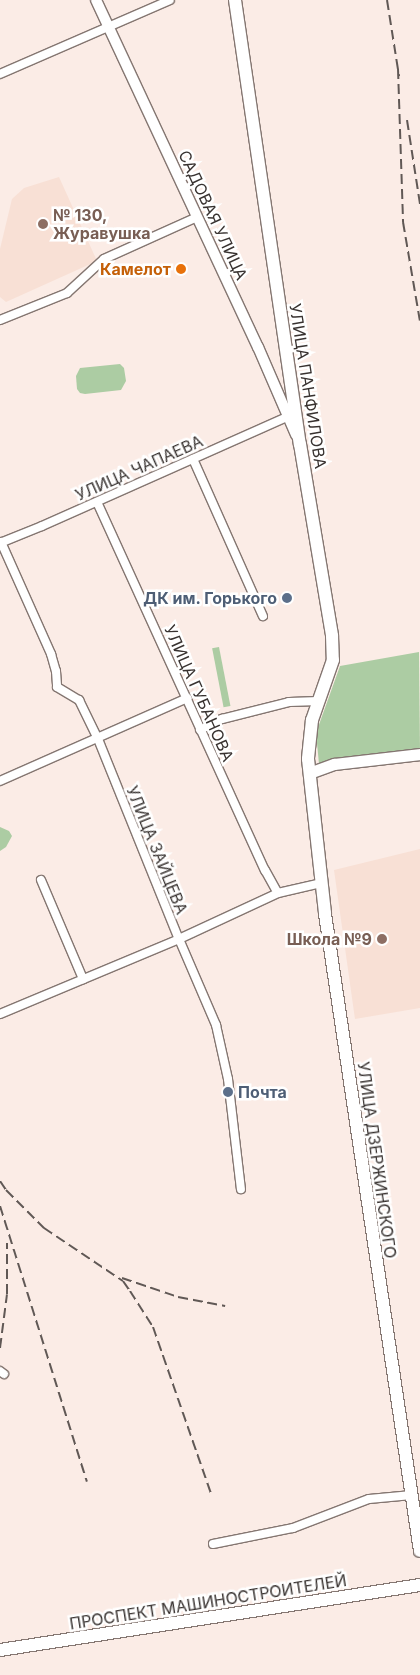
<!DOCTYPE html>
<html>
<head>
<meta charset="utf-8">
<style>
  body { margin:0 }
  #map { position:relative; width:420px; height:1675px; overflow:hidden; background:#fbece6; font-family:Inter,sans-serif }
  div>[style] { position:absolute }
  .education>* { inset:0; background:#f8e0d5 }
  .green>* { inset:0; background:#accca3; transform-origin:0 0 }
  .roads { filter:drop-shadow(1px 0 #847671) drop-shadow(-1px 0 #847671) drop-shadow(0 1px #847671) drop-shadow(0 -1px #847671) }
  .minor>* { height:8px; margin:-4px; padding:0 4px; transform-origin:4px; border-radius:4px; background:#fff }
  .tertiary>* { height:10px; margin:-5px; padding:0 5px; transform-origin:5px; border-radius:5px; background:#fff }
  .secondary>* { height:11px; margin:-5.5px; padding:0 5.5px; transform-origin:5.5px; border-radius:5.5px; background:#fff }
  .primary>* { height:12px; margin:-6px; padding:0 6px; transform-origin:6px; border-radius:6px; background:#fff }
  .rail>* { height:2px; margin-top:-1px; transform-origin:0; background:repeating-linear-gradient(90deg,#605855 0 10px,transparent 0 15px) }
  .dots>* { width:14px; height:14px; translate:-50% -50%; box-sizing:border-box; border:2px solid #fff; border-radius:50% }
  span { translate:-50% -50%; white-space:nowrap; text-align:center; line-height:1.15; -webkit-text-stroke:5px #fff; paint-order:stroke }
  .education-label { font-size:16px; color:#785e54; font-weight:700 }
  .left { translate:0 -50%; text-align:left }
  .right { translate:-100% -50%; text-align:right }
  .street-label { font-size:16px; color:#383230 }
  .food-label { font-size:16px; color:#c56008; font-weight:700 }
  .service-label { font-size:16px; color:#4e5e75; font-weight:700 }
</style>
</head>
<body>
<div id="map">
  <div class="education">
    <div style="clip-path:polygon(59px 177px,97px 261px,6px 302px,0 297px,0 249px,12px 199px,24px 188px)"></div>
    <div style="clip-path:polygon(420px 849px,420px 1008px,355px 1019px,334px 870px)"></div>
  </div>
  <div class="green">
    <div style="clip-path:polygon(120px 364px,124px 368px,126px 381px,121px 390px,85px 394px,80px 393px,77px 389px,76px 376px,80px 368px)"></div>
    <div style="left:219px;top:647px;width:60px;height:7px;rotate:79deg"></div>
    <div style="clip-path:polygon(419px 652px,420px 752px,319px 764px,316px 733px,340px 666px)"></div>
    <div style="clip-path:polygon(0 827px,9px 831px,12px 836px,6px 847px,0 851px)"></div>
  </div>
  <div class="roads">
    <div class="minor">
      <div style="left:0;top:74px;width:185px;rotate:-23.5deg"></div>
      <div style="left:0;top:320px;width:72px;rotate:-21.9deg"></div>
      <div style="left:67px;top:293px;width:50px;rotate:-42.6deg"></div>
      <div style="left:104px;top:259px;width:102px;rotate:-24.3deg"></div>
      <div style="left:193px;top:459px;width:172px;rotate:66deg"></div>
      <div style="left:97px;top:502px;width:405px;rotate:65.5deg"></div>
      <div style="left:265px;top:870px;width:26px;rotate:61deg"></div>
      <div style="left:1px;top:542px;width:123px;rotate:65.9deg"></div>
      <div style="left:51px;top:654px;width:18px;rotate:74deg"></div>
      <div style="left:56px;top:671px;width:16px;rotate:86deg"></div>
      <div style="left:57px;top:687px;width:26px;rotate:31deg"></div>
      <div style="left:79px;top:700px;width:43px;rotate:64deg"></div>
      <div style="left:98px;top:739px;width:216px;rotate:68deg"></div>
      <div style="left:179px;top:939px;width:94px;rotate:66.7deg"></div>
      <div style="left:216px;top:1025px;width:55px;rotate:77.5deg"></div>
      <div style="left:228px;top:1079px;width:111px;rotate:83.3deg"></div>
      <div style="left:0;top:543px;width:45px;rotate:-22deg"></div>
      <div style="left:42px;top:526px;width:273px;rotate:-24deg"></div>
      <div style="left:200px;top:730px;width:25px;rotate:-27deg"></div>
      <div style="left:222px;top:719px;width:69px;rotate:-14.2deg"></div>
      <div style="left:289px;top:702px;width:30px;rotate:-2deg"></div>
      <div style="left:0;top:781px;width:205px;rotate:-23.9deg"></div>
      <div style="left:41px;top:880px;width:108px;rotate:67deg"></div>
      <div style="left:0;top:1014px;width:194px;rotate:-22.7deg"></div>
      <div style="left:179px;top:939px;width:109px;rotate:-24.9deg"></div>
      <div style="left:278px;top:893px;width:44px;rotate:-13.1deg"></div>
      <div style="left:0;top:1371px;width:5px;rotate:37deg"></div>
      <div style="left:213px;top:1544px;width:82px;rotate:-11.3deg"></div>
      <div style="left:293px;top:1528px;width:81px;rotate:-20.9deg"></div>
      <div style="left:369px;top:1499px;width:43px;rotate:-5.3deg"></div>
    </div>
    <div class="tertiary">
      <div style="left:96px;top:0;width:383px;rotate:65deg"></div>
      <div style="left:258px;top:347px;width:96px;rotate:66.6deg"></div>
    </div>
    <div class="secondary">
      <div style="left:309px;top:773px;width:27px;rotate:-20deg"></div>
      <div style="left:334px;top:764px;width:87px;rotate:-6.6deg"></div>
    </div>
    <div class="primary">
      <div style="left:235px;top:0;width:449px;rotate:81.7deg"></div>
      <div style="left:300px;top:444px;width:195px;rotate:80.5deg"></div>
      <div style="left:332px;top:636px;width:24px;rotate:88deg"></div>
      <div style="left:333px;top:660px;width:64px;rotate:109.3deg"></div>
      <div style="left:312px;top:720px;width:39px;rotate:96deg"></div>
      <div style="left:308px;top:759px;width:156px;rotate:83.7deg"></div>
      <div style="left:325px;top:914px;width:644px;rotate:81.52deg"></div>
      <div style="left:0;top:1650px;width:425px;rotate:-8.8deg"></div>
    </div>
  </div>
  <div class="rail">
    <div style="left:387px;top:0;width:77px;rotate:81deg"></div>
    <div style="left:398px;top:69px;width:153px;rotate:88.1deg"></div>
    <div style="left:403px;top:222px;width:100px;rotate:80.3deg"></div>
    <div style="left:407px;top:120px;width:85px;rotate:81.2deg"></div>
    <div style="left:0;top:1181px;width:11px;rotate:56deg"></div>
    <div style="left:6px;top:1190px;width:54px;rotate:45deg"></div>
    <div style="left:44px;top:1228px;width:95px;rotate:33.9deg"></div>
    <div style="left:123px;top:1281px;width:12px;rotate:55deg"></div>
    <div style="left:130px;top:1291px;width:43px;rotate:57.4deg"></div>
    <div style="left:153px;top:1327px;width:177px;rotate:70.8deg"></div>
    <div style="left:0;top:1206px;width:289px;rotate:72.5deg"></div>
    <div style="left:122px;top:1278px;width:59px;rotate:18.7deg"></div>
    <div style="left:178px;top:1297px;width:48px;rotate:10.8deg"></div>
    <div style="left:0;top:1348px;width:54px;rotate:-82.6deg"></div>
    <div style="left:7px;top:1294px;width:51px;rotate:-90deg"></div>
  </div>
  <div class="dots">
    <div style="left:43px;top:224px;background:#8d6e63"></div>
    <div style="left:181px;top:269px;background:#e8710a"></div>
    <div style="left:287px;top:598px;background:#5c6f8a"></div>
    <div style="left:382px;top:939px;background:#8d6e63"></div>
    <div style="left:228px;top:1092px;background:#5c6f8a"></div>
  </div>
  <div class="education-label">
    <span class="left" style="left:53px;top:224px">№ 130,<br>Журавушка</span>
    <span class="right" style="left:372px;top:939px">Школа №9</span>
  </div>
  <div class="street-label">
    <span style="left:213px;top:215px;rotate:65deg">САДОВАЯ УЛИЦА</span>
    <span style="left:308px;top:386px;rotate:81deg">УЛИЦА ПАНФИЛОВА</span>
    <span style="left:139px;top:468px;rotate:-24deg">УЛИЦА ЧАПАЕВА</span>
    <span style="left:199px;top:693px;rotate:66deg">УЛИЦА ГУБАНОВА</span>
    <span style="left:157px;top:850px;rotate:68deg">УЛИЦА ЗАЙЦЕВА</span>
    <span style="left:377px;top:1160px;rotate:82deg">УЛИЦА ДЗЕРЖИНСКОГО</span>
    <span style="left:208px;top:1602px;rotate:-9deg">ПРОСПЕКТ МАШИНОСТРОИТЕЛЕЙ</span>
  </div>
  <div class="food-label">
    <span class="right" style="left:171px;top:269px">Камелот</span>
  </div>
  <div class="service-label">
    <span class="right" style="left:277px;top:598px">ДК им. Горького</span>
    <span class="left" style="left:238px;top:1092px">Почта</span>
  </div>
</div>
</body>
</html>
